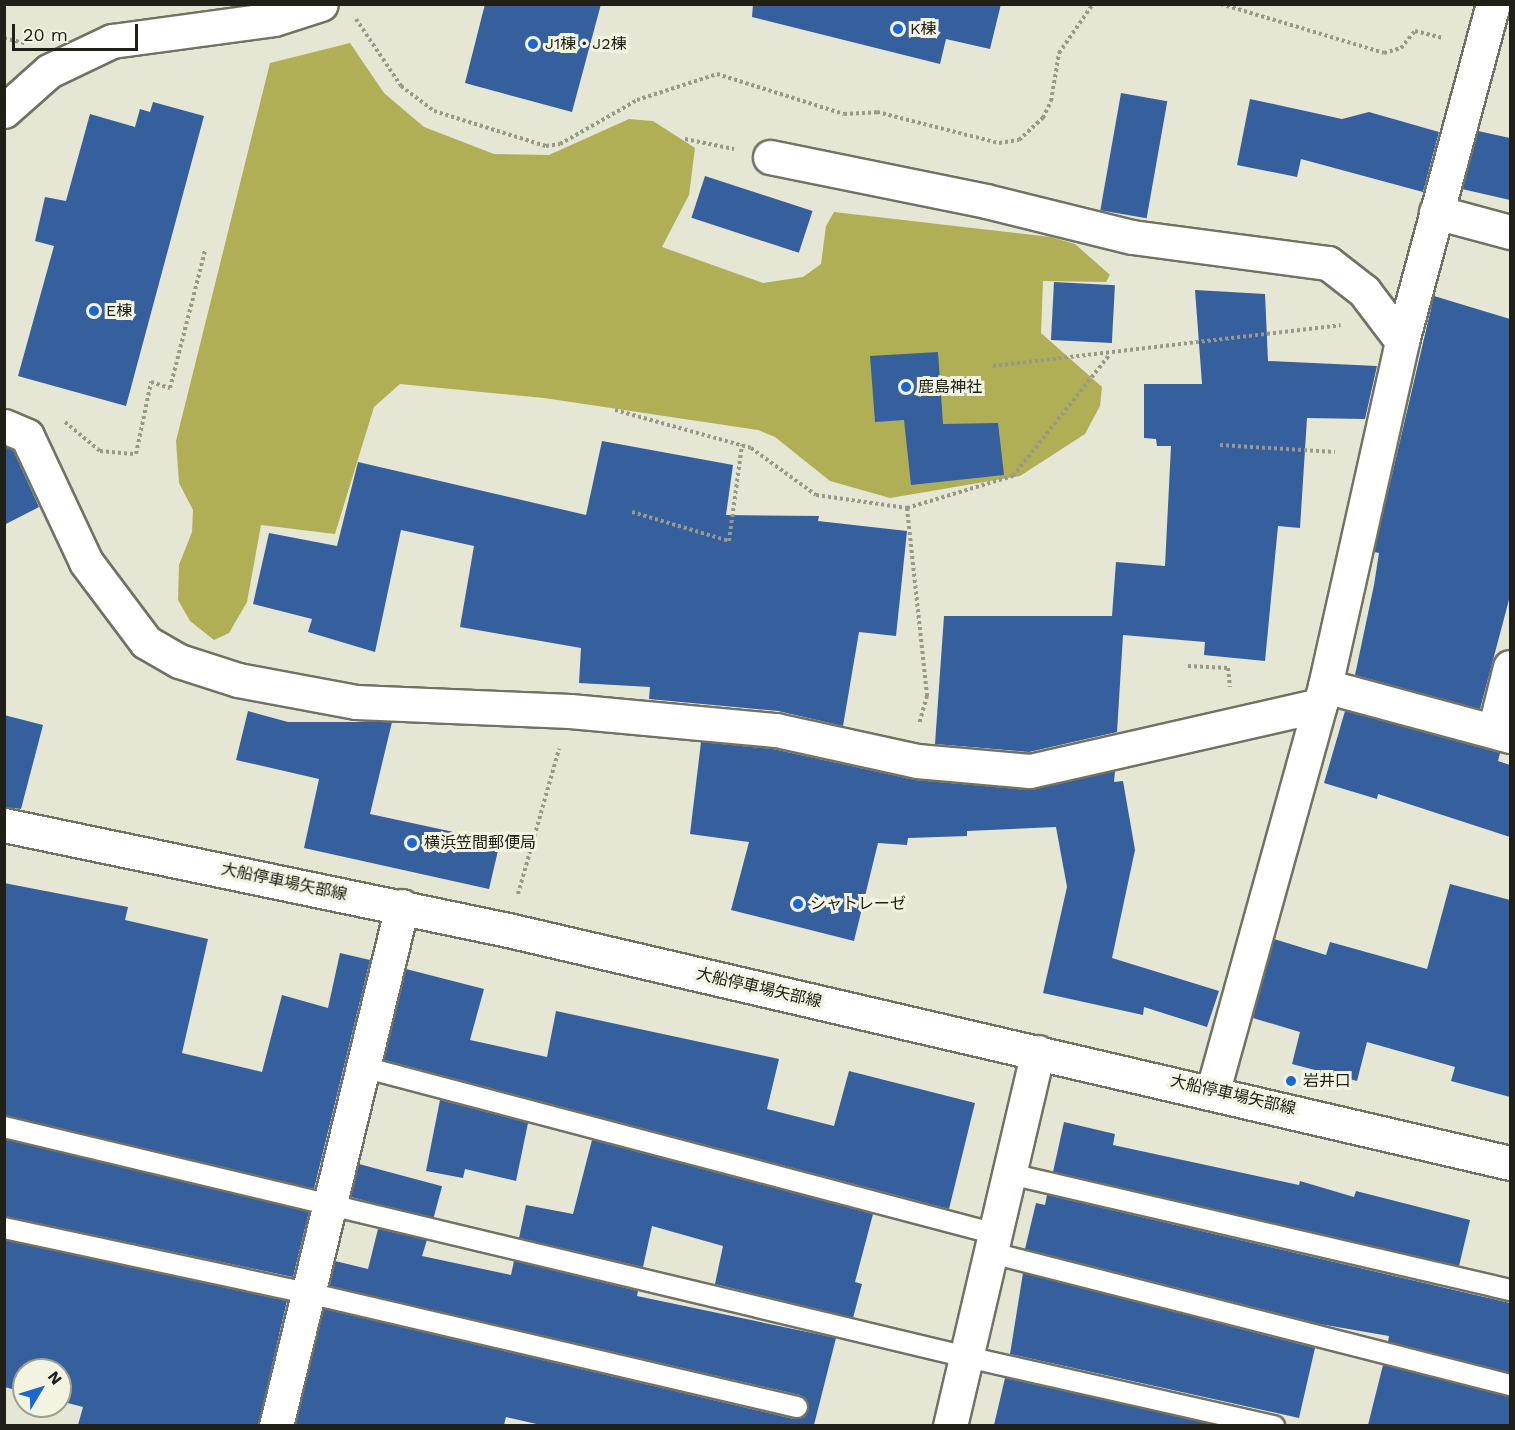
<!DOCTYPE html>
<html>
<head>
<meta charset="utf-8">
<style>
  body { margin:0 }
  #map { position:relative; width:1515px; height:1430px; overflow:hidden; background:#e5e6d4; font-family:"Work Sans","Noto Sans JP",sans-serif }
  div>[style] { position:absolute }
  .forest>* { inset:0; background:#b0af56 }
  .building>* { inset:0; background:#365f9e; transform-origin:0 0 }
  .path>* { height:4px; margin-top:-2px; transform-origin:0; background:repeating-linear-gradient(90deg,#98988b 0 3px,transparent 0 6px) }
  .roads { filter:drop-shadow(2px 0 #727263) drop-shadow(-2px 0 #727263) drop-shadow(0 2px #727263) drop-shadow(0 -2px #727263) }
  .service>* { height:20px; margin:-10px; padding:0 10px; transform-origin:10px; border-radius:10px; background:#fff }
  .minor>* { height:33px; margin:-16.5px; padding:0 16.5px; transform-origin:16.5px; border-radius:16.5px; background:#fff }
  .secondary>* { height:33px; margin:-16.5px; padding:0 16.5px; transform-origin:16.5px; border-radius:16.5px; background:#fff }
  .dots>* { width:16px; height:16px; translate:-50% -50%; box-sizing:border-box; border:3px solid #f2f3e1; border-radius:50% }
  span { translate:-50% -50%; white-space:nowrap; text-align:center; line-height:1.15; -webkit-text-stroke:6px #f2f3e1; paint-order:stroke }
  .poi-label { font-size:16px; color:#202019 }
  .left { translate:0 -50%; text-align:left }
  .street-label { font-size:16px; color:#202019 }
  .frame { position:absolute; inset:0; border:6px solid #202019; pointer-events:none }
  .north { position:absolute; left:12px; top:1358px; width:60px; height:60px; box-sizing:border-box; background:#f2f3e1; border:2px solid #9e9f91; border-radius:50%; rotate:52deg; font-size:16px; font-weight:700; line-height:24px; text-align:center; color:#202019 }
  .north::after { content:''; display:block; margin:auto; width:21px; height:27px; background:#1b66d1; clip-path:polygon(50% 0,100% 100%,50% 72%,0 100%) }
  .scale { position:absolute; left:12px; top:24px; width:126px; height:27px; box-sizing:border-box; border:3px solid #202019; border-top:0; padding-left:8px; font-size:18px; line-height:21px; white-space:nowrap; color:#202019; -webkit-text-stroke:4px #f2f3e1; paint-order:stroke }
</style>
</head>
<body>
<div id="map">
  <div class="forest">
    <div style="clip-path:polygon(350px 43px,384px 93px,424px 127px,494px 154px,549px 155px,629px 119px,653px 121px,695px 148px,689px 195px,662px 247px,763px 283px,803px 277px,821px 264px,826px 226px,834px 212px,1051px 237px,1075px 244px,1110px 275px,1106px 282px,1043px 281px,1041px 333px,1102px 387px,1100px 406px,1085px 434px,1020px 476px,890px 498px,830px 481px,775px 437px,758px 430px,544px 398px,400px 384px,374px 407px,335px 534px,261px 525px,247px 602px,229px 633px,214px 640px,190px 621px,178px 600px,179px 565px,192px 532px,193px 510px,179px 483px,176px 441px,270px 63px)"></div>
  </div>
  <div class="building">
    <div style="clip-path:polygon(485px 4px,601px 4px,572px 112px,465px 83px)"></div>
    <div style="clip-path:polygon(753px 4px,1001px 4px,990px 49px,946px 39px,940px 64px,752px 17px)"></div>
    <div style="left:1121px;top:93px;width:47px;height:119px;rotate:10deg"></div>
    <div style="clip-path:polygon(1250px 99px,1342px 119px,1369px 112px,1439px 132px,1423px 192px,1301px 159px,1297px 177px,1237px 165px)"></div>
    <div style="clip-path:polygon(153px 102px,204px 116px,126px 406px,18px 376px,54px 246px,35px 241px,45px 197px,66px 201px,90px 114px,135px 127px,140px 109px,150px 112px)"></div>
    <div style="clip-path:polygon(1478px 131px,1510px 138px,1510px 200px,1462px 189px)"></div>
    <div style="left:705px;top:176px;width:113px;height:44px;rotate:18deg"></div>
    <div style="left:1054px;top:282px;width:61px;height:58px;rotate:3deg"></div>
    <div style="clip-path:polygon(1195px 290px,1265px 294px,1268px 361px,1377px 366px,1365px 419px,1307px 418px,1300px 528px,1278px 526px,1265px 661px,1204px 655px,1205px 642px,1123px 635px,1117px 732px,1029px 752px,935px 744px,944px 616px,1112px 616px,1116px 562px,1165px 566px,1171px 446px,1157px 446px,1156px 439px,1144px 438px,1144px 384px,1202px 384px)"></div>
    <div style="clip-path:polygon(1434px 296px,1510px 319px,1510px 596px,1480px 709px,1355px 675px,1374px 585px,1379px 553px,1374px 552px)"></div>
    <div style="clip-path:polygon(938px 352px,943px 424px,998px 423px,1004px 475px,911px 485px,904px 420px,875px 422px,870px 356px)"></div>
    <div style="clip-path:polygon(602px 441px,733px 465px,726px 515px,819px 516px,818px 521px,907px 531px,896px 636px,859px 632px,843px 726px,778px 711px,649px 699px,650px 687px,579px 683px,581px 648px,460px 627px,474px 546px,401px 530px,375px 652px,308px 632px,312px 619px,253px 604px,269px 533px,337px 546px,358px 462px,586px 515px)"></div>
    <div style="clip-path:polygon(4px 447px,13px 450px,39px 507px,4px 525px)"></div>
    <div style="clip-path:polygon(248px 711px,288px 722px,392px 722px,370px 814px,500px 842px,489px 889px,304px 848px,319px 779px,236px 760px)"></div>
    <div style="clip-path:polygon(1345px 711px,1500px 753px,1498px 761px,1510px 765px,1510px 837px,1378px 794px,1377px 799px,1324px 783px)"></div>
    <div style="clip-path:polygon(4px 715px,43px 725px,21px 809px,4px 807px)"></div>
    <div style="clip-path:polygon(701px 742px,773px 749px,915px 780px,1028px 790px,1115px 771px,1114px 782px,1123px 781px,1135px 850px,1112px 958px,1219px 991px,1207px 1027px,1144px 1007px,1143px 1015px,1043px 993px,1067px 887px,1056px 827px,967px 831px,967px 836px,908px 838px,907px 845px,878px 843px,854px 941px,731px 910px,749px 842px,690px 834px)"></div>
    <div style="clip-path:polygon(4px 883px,128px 907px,125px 920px,208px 939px,182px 1053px,262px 1072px,282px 995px,328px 1008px,340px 953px,370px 960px,314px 1189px,4px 1115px)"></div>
    <div style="clip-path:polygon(1450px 884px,1510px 900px,1510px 1097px,1451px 1081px,1455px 1067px,1367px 1042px,1357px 1081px,1292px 1064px,1300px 1032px,1253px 1018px,1274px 939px,1326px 955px,1330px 942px,1427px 969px)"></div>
    <div style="clip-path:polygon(406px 969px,484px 989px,470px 1040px,547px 1057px,556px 1011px,779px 1059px,767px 1109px,834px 1126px,849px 1071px,975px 1103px,949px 1209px,384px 1060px)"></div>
    <div style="clip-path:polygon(440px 1100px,528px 1123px,516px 1181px,465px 1169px,463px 1178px,426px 1171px)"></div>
    <div style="clip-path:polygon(1064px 1122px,1115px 1134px,1113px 1145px,1299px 1185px,1300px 1181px,1354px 1197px,1356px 1191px,1470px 1220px,1459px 1266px,1053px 1172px)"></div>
    <div style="clip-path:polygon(4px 1139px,309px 1212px,293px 1277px,4px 1216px)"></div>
    <div style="clip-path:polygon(592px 1140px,873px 1214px,855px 1282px,862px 1284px,853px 1318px,715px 1284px,723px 1246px,652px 1226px,643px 1267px,519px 1238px,526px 1205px,573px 1214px)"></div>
    <div style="left:359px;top:1164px;width:86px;height:34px;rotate:15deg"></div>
    <div style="clip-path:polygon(1047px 1195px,1510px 1303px,1510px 1373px,1388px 1342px,1389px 1336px,1320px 1324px,1025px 1249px,1036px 1203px,1045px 1205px)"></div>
    <div style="clip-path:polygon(378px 1229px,427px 1240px,422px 1256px,511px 1275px,514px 1261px,638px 1291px,637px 1296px,836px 1338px,814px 1425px,541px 1425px,506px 1417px,504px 1425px,295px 1425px,324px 1309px,794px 1419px,808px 1410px,800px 1395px,329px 1286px,335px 1261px,368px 1269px)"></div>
    <div style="clip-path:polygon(4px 1240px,287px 1301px,258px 1425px,78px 1425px,83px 1407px,60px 1401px,60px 1370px,24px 1370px,24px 1392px,4px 1387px)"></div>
    <div style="clip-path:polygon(1023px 1273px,1315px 1348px,1299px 1418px,1010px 1354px)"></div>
    <div style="clip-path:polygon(1383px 1365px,1510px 1397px,1510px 1425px,1368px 1425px)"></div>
    <div style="clip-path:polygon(1005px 1378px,1217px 1425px,994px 1425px)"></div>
  </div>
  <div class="path">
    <div style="left:1221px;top:4px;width:170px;rotate:16.7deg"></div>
    <div style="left:1384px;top:53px;width:18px;rotate:-16deg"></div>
    <div style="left:1401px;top:48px;width:22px;rotate:-51deg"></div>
    <div style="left:1415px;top:31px;width:29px;rotate:14deg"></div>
    <div style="left:356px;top:19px;width:81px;rotate:56.1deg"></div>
    <div style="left:401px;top:86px;width:41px;rotate:37.1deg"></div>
    <div style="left:434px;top:111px;width:117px;rotate:17.4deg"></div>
    <div style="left:546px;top:146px;width:14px;rotate:-8deg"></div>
    <div style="left:560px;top:144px;width:89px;rotate:-29.7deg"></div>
    <div style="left:637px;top:100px;width:84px;rotate:-18deg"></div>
    <div style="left:717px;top:74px;width:133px;rotate:17.5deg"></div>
    <div style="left:844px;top:114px;width:33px;rotate:-3deg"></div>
    <div style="left:877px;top:112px;width:126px;rotate:14.3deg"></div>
    <div style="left:999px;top:143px;width:20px;rotate:-9deg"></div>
    <div style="left:1019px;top:140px;width:33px;rotate:-43deg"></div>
    <div style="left:1043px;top:118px;width:19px;rotate:-65deg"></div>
    <div style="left:1051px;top:101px;width:49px;rotate:-80.5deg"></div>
    <div style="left:1059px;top:53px;width:60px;rotate:-55.2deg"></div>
    <div style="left:4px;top:38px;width:21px;rotate:14deg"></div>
    <div style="left:685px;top:139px;width:50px;rotate:11.5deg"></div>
    <div style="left:993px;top:366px;width:350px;rotate:-6.7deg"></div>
    <div style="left:615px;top:410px;width:141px;rotate:15.6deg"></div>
    <div style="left:751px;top:448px;width:80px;rotate:35.9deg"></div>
    <div style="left:816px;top:495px;width:92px;rotate:8.1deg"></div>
    <div style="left:907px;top:508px;width:111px;rotate:-16.8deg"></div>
    <div style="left:1013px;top:476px;width:156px;rotate:-51.5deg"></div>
    <div style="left:65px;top:422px;width:45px;rotate:39.6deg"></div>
    <div style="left:100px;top:451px;width:36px;rotate:5deg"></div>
    <div style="left:136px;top:454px;width:74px;rotate:-78.2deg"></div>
    <div style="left:151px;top:382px;width:20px;rotate:18deg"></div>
    <div style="left:170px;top:388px;width:141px;rotate:-75.7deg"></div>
    <div style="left:1220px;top:445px;width:115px;rotate:3.5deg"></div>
    <div style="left:907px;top:508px;width:189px;rotate:83.9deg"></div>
    <div style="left:927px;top:696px;width:29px;rotate:106deg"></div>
    <div style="left:632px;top:512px;width:101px;rotate:16.6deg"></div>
    <div style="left:729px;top:541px;width:97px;rotate:-82.3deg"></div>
    <div style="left:1188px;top:666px;width:40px;rotate:2.9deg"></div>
    <div style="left:1228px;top:668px;width:19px;rotate:84deg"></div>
    <div style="left:518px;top:894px;width:151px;rotate:-74.2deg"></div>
  </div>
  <div class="roads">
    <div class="service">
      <div style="left:363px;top:1067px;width:655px;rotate:14.78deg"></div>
      <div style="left:4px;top:1127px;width:990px;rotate:13.43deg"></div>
      <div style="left:967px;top:1357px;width:315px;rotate:12.7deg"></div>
      <div style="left:1010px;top:1174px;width:513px;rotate:13.06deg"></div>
      <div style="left:4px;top:1228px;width:311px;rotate:12.1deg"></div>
      <div style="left:308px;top:1293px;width:502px;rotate:13.12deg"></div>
      <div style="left:992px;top:1253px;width:535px;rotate:14.3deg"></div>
    </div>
    <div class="minor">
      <div style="left:4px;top:111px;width:60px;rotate:-41.6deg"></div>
      <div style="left:49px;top:71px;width:70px;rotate:-25.5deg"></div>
      <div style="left:112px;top:41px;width:163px;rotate:-7.7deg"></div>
      <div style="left:274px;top:19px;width:49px;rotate:-17.7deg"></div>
      <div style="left:770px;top:157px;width:220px;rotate:11.5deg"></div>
      <div style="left:986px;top:201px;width:150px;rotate:13.9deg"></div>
      <div style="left:1132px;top:237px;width:198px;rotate:7.6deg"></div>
      <div style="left:1328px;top:263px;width:46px;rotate:37.9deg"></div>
      <div style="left:1364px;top:291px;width:63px;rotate:52.8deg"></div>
      <div style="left:1436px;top:212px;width:77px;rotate:15.1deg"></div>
      <div style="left:4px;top:426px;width:25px;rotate:23deg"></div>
      <div style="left:27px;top:436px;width:139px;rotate:64.9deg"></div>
      <div style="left:86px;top:562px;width:100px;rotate:53.1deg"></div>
      <div style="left:146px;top:642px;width:38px;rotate:30deg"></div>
      <div style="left:179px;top:661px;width:62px;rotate:17.9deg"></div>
      <div style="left:238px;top:680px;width:120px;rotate:10.6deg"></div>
      <div style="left:356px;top:702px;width:214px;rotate:2.4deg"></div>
      <div style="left:570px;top:711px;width:207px;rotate:5.3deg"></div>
      <div style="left:776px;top:730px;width:144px;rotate:12.4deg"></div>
      <div style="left:917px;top:761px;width:113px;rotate:5.1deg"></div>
      <div style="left:1030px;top:771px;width:297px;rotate:-12.8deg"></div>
      <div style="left:1325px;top:686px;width:192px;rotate:15.1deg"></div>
      <div style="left:1494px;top:731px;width:66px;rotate:-76deg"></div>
      <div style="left:1213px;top:1090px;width:419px;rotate:-74.5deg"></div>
      <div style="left:1325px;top:686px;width:353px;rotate:-77.4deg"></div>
      <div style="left:1402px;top:341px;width:349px;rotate:-74.9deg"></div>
      <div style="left:276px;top:1426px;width:535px;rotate:-76.38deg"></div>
      <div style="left:950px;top:1426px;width:384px;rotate:-76.8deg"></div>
    </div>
    <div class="secondary">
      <div style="left:4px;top:825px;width:515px;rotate:11.77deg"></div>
      <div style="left:508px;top:930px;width:1029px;rotate:13.09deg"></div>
    </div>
  </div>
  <div class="dots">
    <div style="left:898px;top:29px;background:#1b66d1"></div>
    <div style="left:533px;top:44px;background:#1b66d1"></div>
    <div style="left:94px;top:311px;background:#1b66d1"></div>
    <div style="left:906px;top:387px;background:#1b66d1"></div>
    <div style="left:412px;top:843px;background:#1b66d1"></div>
    <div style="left:798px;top:904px;background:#1b66d1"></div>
    <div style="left:1291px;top:1081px;background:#1b66d1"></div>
  </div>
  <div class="poi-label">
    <span class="left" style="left:910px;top:29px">K棟</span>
    <span class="left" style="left:545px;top:44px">J1棟・J2棟</span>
    <span class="left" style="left:106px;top:311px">E棟</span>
    <span class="left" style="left:918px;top:387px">鹿島神社</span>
    <span class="left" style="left:424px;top:843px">横浜笠間郵便局</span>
    <span class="left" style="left:810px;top:904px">シャトレーゼ</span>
    <span class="left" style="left:1303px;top:1081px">岩井口</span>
  </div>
  <div class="street-label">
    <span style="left:284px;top:882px;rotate:12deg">大船停車場矢部線</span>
    <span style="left:759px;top:988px;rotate:13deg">大船停車場矢部線</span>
    <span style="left:1233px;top:1095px;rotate:13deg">大船停車場矢部線</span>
  </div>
  <div class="frame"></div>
  <div class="north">N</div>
  <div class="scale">20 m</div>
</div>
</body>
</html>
